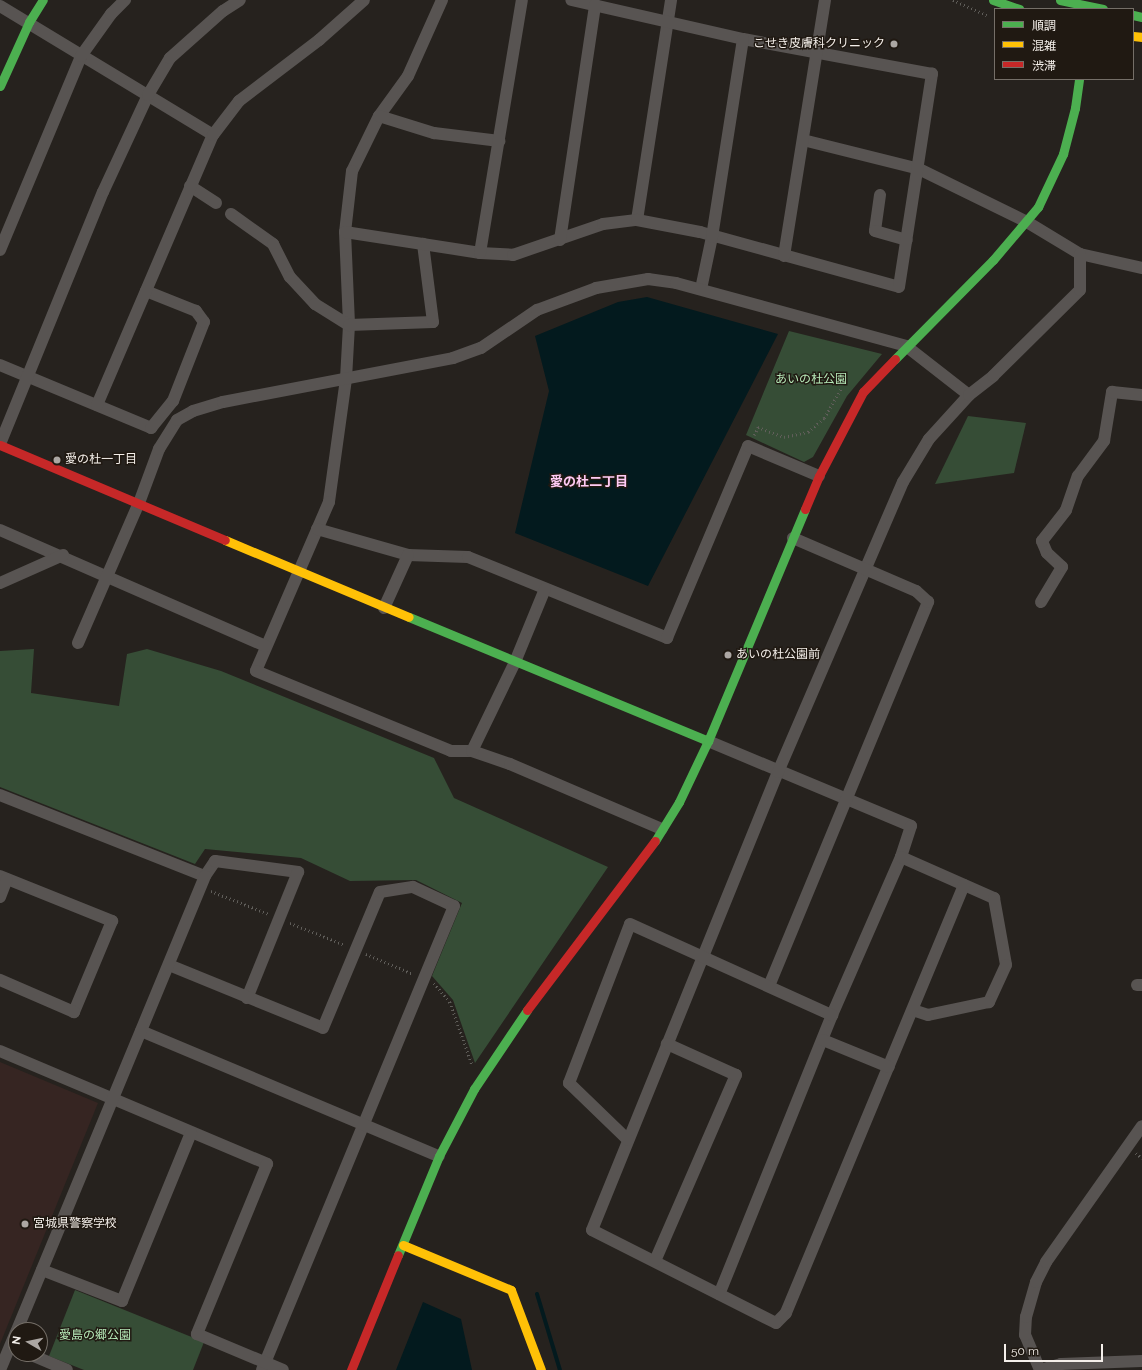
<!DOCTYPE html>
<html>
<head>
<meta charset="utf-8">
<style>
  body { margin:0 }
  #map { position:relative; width:1142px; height:1370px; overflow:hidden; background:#26221e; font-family:Raleway,"Noto Sans JP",sans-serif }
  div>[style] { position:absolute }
  .education>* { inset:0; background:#362522 }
  .green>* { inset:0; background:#364d36 }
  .water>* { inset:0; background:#031a1e }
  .stream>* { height:4px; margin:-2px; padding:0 2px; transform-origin:2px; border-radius:2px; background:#031a1e }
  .path>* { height:2.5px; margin-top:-1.25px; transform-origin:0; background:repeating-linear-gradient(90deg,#605e5a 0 1px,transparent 0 4px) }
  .street>* { height:12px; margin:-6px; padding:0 6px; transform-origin:6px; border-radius:6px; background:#585452 }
  .fast>* { height:9px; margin:-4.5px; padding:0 4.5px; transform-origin:4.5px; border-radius:4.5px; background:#4caf50 }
  .slow>* { height:9px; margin:-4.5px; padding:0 4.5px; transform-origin:4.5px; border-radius:4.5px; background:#ffc107 }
  .jam>* { height:9px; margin:-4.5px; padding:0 4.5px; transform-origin:4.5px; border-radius:4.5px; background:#c62828 }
  .dots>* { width:11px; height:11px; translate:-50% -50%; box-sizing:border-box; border:2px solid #201912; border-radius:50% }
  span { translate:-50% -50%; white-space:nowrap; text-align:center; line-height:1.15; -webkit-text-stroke:3px #201912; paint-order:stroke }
  .poi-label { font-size:12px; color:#f4efea }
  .right { translate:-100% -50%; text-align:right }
  .left { translate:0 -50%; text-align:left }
  .park-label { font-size:12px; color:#b6e9b8 }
  .neighbourhood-label { font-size:13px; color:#fecaf4; font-weight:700 }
  .legend { position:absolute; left:994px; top:8px; width:140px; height:72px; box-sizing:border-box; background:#201912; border:1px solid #756f68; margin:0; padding:5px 7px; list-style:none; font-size:12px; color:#f4efea }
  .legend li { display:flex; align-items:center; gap:8px; height:20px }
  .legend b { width:20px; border:1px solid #756f68 }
  .north { position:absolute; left:8px; top:1322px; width:40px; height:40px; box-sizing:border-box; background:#201912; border:1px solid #756f68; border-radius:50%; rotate:279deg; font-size:11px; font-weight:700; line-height:16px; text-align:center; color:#f4efea }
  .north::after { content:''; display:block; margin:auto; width:14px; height:18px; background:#aca7a3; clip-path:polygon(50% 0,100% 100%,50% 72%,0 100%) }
  .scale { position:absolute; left:1004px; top:1344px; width:99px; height:18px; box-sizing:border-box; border:2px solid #f4efea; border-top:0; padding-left:5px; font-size:12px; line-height:14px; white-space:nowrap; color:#f4efea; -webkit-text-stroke:3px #201912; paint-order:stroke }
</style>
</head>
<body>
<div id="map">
  <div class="education">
    <div style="clip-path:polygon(0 1062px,98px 1103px,0 1344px)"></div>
  </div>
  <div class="green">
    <div style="clip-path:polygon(789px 331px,882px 354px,847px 396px,813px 457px,804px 462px,746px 435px)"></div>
    <div style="clip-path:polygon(968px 416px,1026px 423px,1014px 473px,935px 484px)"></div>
    <div style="clip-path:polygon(34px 649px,31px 693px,119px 706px,127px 654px,147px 649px,221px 671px,434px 758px,454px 798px,608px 867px,475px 1063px,453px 1000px,432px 976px,462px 903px,416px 880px,350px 881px,301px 858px,205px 849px,195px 864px,0 787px,0 651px)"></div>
    <div style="clip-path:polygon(75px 1290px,204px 1342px,193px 1370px,84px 1370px,49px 1356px)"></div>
  </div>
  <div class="water">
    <div style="clip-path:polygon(647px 297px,778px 334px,648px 586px,515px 533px,549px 391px,535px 336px,618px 302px)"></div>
    <div style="clip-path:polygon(423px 1302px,461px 1319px,472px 1370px,396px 1370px)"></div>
  </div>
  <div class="stream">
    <div style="left:537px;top:1294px;width:79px;rotate:73.2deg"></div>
  </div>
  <div class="path">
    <div style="left:953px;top:0;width:37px;rotate:24deg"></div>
    <div style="left:754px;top:435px;width:9px;rotate:-63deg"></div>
    <div style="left:758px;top:427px;width:28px;rotate:21deg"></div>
    <div style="left:784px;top:437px;width:25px;rotate:-12deg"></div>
    <div style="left:808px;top:432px;width:21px;rotate:-41deg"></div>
    <div style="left:824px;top:418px;width:34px;rotate:-60deg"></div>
    <div style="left:211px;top:891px;width:62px;rotate:21.6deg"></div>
    <div style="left:290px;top:923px;width:59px;rotate:21.8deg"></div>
    <div style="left:366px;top:954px;width:51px;rotate:23.1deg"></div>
    <div style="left:434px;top:983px;width:25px;rotate:50deg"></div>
    <div style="left:450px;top:1002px;width:66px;rotate:70.5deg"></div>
    <div style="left:1136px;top:1153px;width:8px;rotate:40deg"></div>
  </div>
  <div class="street">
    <div style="left:442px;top:0;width:83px;rotate:114.1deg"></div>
    <div style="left:408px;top:76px;width:49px;rotate:125.9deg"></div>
    <div style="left:379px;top:116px;width:61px;rotate:116.1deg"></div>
    <div style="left:352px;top:171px;width:61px;rotate:96.5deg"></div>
    <div style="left:345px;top:232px;width:93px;rotate:87.5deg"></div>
    <div style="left:349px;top:325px;width:54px;rotate:93.2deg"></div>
    <div style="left:346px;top:379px;width:124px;rotate:97.9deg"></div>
    <div style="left:329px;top:502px;width:184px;rotate:113.4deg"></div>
    <div style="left:256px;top:671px;width:211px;rotate:22.3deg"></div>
    <div style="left:451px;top:751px;width:21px"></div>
    <div style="left:472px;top:751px;width:40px;rotate:18.9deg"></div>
    <div style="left:510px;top:764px;width:165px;rotate:23.2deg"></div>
    <div style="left:0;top:6px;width:249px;rotate:31.2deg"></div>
    <div style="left:379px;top:116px;width:58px;rotate:17.2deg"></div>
    <div style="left:434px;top:133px;width:66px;rotate:6.9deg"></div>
    <div style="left:803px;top:140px;width:120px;rotate:14deg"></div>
    <div style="left:919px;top:169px;width:120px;rotate:26.1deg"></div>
    <div style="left:1027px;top:222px;width:62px;rotate:31.1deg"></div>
    <div style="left:1080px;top:254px;width:64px;rotate:12.7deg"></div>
    <div style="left:190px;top:186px;width:31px;rotate:33deg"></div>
    <div style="left:880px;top:195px;width:36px;rotate:98deg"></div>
    <div style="left:875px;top:231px;width:33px;rotate:16deg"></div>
    <div style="left:231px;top:214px;width:52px;rotate:35.5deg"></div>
    <div style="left:273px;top:244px;width:37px;rotate:63deg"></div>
    <div style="left:290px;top:277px;width:37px;rotate:47deg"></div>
    <div style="left:315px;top:304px;width:40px;rotate:32deg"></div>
    <div style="left:349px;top:325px;width:84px;rotate:-2deg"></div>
    <div style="left:433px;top:322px;width:79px;rotate:-97.3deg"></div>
    <div style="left:637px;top:220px;width:223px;rotate:-81.2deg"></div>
    <div style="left:345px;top:232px;width:137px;rotate:8.8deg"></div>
    <div style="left:480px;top:253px;width:33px;rotate:3deg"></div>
    <div style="left:513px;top:255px;width:95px;rotate:-19deg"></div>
    <div style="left:603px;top:224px;width:34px;rotate:-7deg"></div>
    <div style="left:637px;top:220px;width:64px;rotate:10.8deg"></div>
    <div style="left:700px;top:232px;width:206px;rotate:15.4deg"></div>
    <div style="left:899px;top:287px;width:216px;rotate:-81.2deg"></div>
    <div style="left:932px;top:74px;width:192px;rotate:-169.5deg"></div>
    <div style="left:743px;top:39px;width:176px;rotate:-167.2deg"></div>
    <div style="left:560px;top:240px;width:238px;rotate:-81.5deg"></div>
    <div style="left:0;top:250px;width:210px;rotate:-67.3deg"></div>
    <div style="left:81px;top:56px;width:52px;rotate:-54.5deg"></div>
    <div style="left:111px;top:14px;width:20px;rotate:-45deg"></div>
    <div style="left:480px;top:253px;width:256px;rotate:-80.6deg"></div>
    <div style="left:784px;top:256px;width:259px;rotate:-80.9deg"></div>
    <div style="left:701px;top:289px;width:53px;rotate:-78.1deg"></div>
    <div style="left:712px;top:237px;width:200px;rotate:-81.1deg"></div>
    <div style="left:0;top:365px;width:164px;rotate:22.6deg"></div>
    <div style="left:151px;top:428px;width:35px;rotate:-51deg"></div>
    <div style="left:173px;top:401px;width:85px;rotate:-68.6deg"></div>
    <div style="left:204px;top:322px;width:14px;rotate:-126deg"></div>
    <div style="left:196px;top:311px;width:54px;rotate:-158.2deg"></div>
    <div style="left:97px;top:405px;width:294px;rotate:-66.8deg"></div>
    <div style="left:213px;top:135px;width:43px;rotate:-52.6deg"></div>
    <div style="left:239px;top:101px;width:101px;rotate:-37.3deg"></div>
    <div style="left:319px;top:40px;width:60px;rotate:-41.6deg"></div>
    <div style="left:0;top:444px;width:272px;rotate:-67.8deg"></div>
    <div style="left:103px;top:192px;width:107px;rotate:-65.1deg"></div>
    <div style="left:148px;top:95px;width:43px;rotate:-59.3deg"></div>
    <div style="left:170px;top:58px;width:71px;rotate:-41.6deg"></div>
    <div style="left:223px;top:11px;width:20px;rotate:-33deg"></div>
    <div style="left:317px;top:529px;width:95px;rotate:15.9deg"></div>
    <div style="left:408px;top:555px;width:60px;rotate:1.9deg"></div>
    <div style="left:468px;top:557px;width:215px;rotate:22.1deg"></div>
    <div style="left:667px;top:638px;width:208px;rotate:-67.1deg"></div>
    <div style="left:748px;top:446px;width:77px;rotate:22.9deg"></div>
    <div style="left:0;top:530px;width:290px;rotate:23.6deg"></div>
    <div style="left:0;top:583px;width:69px;rotate:-24deg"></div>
    <div style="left:1041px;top:602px;width:41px;rotate:-59deg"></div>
    <div style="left:1062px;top:567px;width:21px;rotate:-137deg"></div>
    <div style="left:1047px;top:553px;width:13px;rotate:-113deg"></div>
    <div style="left:1042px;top:541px;width:39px;rotate:-52deg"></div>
    <div style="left:1066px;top:510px;width:36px;rotate:-71deg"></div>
    <div style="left:1078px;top:476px;width:44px;rotate:-53.4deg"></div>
    <div style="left:1104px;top:441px;width:50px;rotate:-80.7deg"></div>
    <div style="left:1112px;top:392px;width:30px;rotate:6deg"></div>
    <div style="left:384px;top:608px;width:58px;rotate:-65.6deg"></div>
    <div style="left:78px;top:643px;width:153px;rotate:-66.5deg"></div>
    <div style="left:139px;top:503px;width:58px;rotate:-69.7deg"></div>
    <div style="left:159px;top:449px;width:34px;rotate:-58deg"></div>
    <div style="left:177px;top:420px;width:18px;rotate:-29deg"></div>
    <div style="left:193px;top:411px;width:31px;rotate:-17deg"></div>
    <div style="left:223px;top:402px;width:234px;rotate:-10.8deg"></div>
    <div style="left:453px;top:358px;width:30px;rotate:-20deg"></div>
    <div style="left:481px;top:348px;width:68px;rotate:-34.2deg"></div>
    <div style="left:537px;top:310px;width:63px;rotate:-20.4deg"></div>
    <div style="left:596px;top:288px;width:53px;rotate:-9.8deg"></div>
    <div style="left:648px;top:279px;width:28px;rotate:8deg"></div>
    <div style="left:676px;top:283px;width:238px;rotate:15.3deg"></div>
    <div style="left:906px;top:346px;width:80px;rotate:37.9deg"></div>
    <div style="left:708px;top:741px;width:220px;rotate:22.7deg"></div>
    <div style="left:911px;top:826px;width:33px;rotate:108deg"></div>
    <div style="left:901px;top:857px;width:172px;rotate:113.6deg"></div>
    <div style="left:832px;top:1015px;width:301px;rotate:112deg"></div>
    <div style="left:472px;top:751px;width:99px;rotate:-64.2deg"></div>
    <div style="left:515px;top:662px;width:79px;rotate:-67.7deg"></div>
    <div style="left:0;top:795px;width:220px;rotate:21.6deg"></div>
    <div style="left:205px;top:876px;width:18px;rotate:-56deg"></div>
    <div style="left:215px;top:861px;width:84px;rotate:7.5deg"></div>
    <div style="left:298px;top:872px;width:136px;rotate:112deg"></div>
    <div style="left:901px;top:857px;width:102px;rotate:23.8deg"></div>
    <div style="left:994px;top:898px;width:68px;rotate:79.8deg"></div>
    <div style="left:1006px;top:965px;width:41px;rotate:114.7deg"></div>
    <div style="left:989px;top:1002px;width:62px;rotate:168deg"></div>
    <div style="left:928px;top:1015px;width:16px;rotate:-162deg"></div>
    <div style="left:0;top:876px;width:121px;rotate:21.9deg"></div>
    <div style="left:112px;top:921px;width:99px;rotate:112.7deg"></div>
    <div style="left:74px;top:1012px;width:81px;rotate:-156.6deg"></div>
    <div style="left:964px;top:885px;width:464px;rotate:112.6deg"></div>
    <div style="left:786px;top:1313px;width:14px;rotate:135deg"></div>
    <div style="left:776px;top:1323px;width:206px;rotate:-153.2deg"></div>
    <div style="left:592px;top:1230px;width:494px;rotate:-67.9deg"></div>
    <div style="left:778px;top:772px;width:316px;rotate:-66.7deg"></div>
    <div style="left:903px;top:482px;width:50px;rotate:-58.8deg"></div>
    <div style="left:929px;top:439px;width:59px;rotate:-47.7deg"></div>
    <div style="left:969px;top:395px;width:31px;rotate:-38deg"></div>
    <div style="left:993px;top:376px;width:122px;rotate:-44.7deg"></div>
    <div style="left:1080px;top:290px;width:36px;rotate:-90deg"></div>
    <div style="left:0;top:897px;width:19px;rotate:-69deg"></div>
    <div style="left:169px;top:965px;width:166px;rotate:22.2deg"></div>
    <div style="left:323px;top:1028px;width:147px;rotate:-67.3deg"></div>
    <div style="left:380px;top:892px;width:33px;rotate:-9deg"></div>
    <div style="left:413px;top:887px;width:45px;rotate:24.9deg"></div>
    <div style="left:454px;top:906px;width:502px;rotate:112.48deg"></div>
    <div style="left:1137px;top:985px;width:5px"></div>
    <div style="left:769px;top:986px;width:416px;rotate:-67.5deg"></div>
    <div style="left:928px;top:602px;width:16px;rotate:-137deg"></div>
    <div style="left:916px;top:591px;width:134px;rotate:-156.7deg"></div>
    <div style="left:141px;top:1031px;width:323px;rotate:22.8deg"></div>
    <div style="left:823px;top:1040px;width:71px;rotate:22.2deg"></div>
    <div style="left:0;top:1051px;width:290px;rotate:22.9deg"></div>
    <div style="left:267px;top:1164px;width:184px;rotate:112.4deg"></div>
    <div style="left:197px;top:1334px;width:93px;rotate:22.7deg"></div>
    <div style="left:628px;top:1140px;width:82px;rotate:-136deg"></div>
    <div style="left:569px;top:1083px;width:170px;rotate:-69deg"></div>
    <div style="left:630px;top:924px;width:222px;rotate:24.3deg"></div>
    <div style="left:655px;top:1261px;width:203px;rotate:-66.5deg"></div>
    <div style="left:736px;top:1075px;width:76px;rotate:-155.8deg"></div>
    <div style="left:42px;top:1270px;width:86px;rotate:21.2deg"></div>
    <div style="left:122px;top:1301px;width:182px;rotate:-67.7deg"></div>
    <div style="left:17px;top:1330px;width:491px;rotate:-67.5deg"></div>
    <div style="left:29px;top:1354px;width:41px;rotate:22.8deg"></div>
    <div style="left:0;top:1370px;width:41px;rotate:-67.2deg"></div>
    <div style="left:1040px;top:1370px;width:38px;rotate:-113deg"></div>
    <div style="left:1025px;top:1335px;width:18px;rotate:-87deg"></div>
    <div style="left:1026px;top:1317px;width:36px;rotate:-74deg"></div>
    <div style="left:1036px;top:1282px;width:22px;rotate:-63deg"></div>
    <div style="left:1046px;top:1262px;width:166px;rotate:-54.8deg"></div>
    <div style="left:1040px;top:1370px;width:22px;rotate:-16deg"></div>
    <div style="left:1061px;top:1364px;width:81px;rotate:-2.1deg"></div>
  </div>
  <div class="fast">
    <div style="left:993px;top:0;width:28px;rotate:19deg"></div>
    <div style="left:1060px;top:0;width:44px;rotate:11.8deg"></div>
    <div style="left:1133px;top:15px;width:9px;rotate:13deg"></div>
    <div style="left:0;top:86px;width:70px;rotate:-65.6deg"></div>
    <div style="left:29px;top:22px;width:26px;rotate:-58deg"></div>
    <div style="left:895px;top:359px;width:139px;rotate:-45.3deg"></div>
    <div style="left:993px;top:260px;width:70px;rotate:-49.7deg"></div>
    <div style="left:1038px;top:207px;width:59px;rotate:-64.7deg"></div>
    <div style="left:1063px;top:154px;width:48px;rotate:-75.4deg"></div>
    <div style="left:1075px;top:108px;width:29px;rotate:-82deg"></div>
    <div style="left:409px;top:617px;width:324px;rotate:22.5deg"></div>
    <div style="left:655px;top:841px;width:46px;rotate:-58.4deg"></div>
    <div style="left:679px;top:802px;width:68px;rotate:-64.6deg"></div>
    <div style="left:708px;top:741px;width:251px;rotate:-67.3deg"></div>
    <div style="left:398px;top:1255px;width:107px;rotate:-67.5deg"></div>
    <div style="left:439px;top:1156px;width:76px;rotate:-62.4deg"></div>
    <div style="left:474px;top:1089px;width:95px;rotate:-56.1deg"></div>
  </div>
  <div class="slow">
    <div style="left:1133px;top:36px;width:9px;rotate:6deg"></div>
    <div style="left:225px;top:540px;width:199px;rotate:22.7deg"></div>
    <div style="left:403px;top:1245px;width:117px;rotate:22.6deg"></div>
    <div style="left:511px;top:1290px;width:85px;rotate:69.4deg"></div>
  </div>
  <div class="jam">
    <div style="left:0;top:445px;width:244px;rotate:22.9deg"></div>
    <div style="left:805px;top:509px;width:36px;rotate:-67deg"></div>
    <div style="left:819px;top:476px;width:95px;rotate:-62.4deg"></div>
    <div style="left:863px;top:392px;width:46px;rotate:-45.9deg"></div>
    <div style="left:527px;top:1010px;width:212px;rotate:-52.9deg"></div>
    <div style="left:351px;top:1370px;width:124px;rotate:-67.8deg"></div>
  </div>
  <div class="dots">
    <div style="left:894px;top:44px;background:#aca7a3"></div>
    <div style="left:57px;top:460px;background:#aca7a3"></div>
    <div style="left:728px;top:655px;background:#aca7a3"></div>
    <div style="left:25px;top:1224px;background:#aca7a3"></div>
  </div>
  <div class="poi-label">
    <span class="right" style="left:885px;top:44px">こせき皮膚科クリニック</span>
    <span class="left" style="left:65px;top:460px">愛の杜一丁目</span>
    <span class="left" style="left:736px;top:655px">あいの杜公園前</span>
    <span class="left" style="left:33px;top:1224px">宮城県警察学校</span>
  </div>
  <div class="park-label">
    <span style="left:811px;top:380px">あいの杜公園</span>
    <span style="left:95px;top:1336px">愛島の郷公園</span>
  </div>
  <div class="neighbourhood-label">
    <span style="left:589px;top:482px">愛の杜二丁目</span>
  </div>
  <ul class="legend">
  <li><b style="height:5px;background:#4caf50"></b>順調</li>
  <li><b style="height:5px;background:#ffc107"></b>混雑</li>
  <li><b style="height:5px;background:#c62828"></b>渋滞</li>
  </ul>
  <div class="north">N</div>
  <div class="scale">50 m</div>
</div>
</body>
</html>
